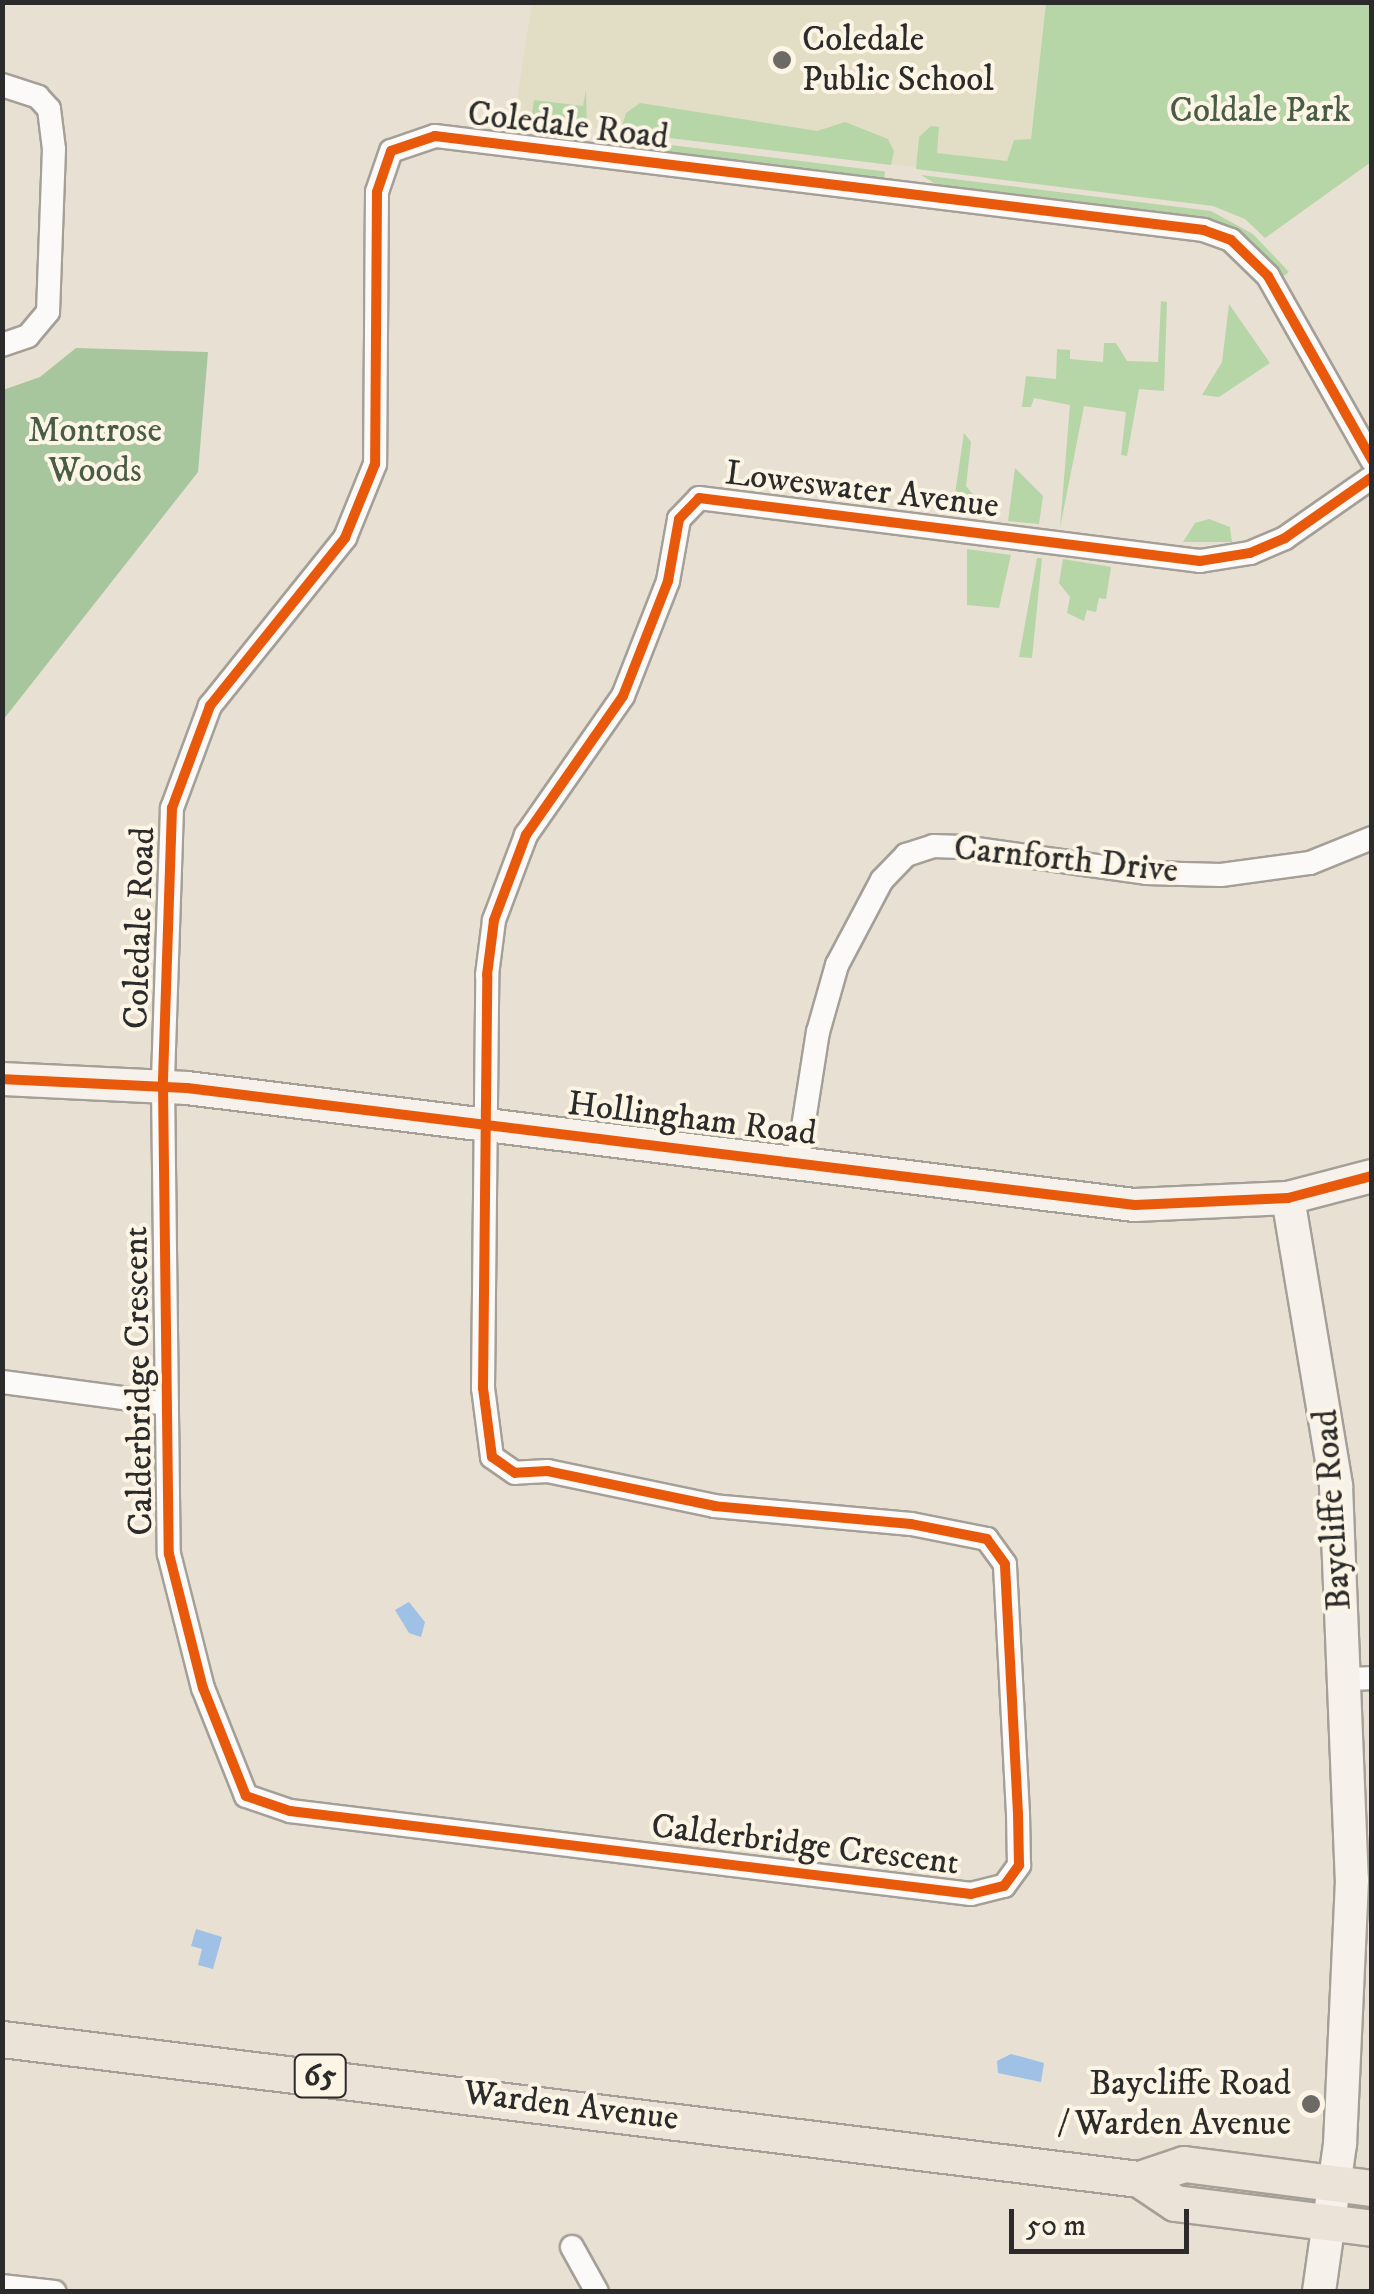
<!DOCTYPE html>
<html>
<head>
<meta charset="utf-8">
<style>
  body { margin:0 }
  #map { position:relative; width:1374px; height:2294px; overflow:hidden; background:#e8e0d2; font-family:"IM FELL DW Pica",serif }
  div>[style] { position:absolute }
  .built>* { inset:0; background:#e2dec5 }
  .green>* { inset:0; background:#b6d6a7; transform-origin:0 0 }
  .forest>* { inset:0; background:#a7c69d }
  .water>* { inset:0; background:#9ec1e5 }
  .roads { filter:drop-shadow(2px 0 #a49f97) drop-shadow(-2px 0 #a49f97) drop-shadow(0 2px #a49f97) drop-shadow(0 -2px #a49f97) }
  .street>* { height:22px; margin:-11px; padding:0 11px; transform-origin:11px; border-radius:11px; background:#fcfaf8 }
  .secondary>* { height:32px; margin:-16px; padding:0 16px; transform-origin:16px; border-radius:16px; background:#f6f1eb }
  .primary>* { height:35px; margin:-17.5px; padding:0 17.5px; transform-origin:17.5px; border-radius:17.5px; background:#ebe3d8 }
  .cycleway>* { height:10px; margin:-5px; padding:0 5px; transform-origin:5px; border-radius:5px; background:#e8590c }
  .dots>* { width:28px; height:28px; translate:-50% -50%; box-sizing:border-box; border:5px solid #fcf5e5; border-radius:50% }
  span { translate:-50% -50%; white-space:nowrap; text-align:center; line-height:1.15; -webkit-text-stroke:8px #fcf5e5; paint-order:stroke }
  .shield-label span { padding:2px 8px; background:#fcf5e5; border:2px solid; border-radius:8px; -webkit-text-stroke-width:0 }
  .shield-label { font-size:32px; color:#2b2b2b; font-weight:700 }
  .poi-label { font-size:35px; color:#2b2b2b }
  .left { translate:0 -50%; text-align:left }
  .right { translate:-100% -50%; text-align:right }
  .park-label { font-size:35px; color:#485c46 }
  .street-label { font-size:35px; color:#2b2b2b }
  .frame { position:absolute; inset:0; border:5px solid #2b2b2b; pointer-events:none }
  .scale { position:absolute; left:1009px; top:2209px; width:180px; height:45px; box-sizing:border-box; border:5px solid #2b2b2b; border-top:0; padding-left:12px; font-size:30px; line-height:35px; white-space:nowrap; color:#2b2b2b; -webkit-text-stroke:8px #fcf5e5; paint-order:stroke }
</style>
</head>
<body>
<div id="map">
  <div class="built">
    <div style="clip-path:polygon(532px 3px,1046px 3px,1026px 181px,514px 118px)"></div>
  </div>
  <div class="green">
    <div style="clip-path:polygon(1046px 3px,1371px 3px,1371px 162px,1265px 238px,1245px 219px,1213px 206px,916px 169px,919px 137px,931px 126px,939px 127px,937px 153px,1007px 161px,1014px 140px,1031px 139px)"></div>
    <div style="clip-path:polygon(586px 90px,587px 127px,531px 120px,534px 100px,583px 106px)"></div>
    <div style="clip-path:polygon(640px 103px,817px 131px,845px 122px,888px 139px,894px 151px,891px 165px,620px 132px,626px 113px)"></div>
    <div style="left:621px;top:139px;width:266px;height:14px;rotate:7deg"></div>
    <div style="clip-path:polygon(921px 175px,1211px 211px,1253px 234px,1289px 272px,1280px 279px,1249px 242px,942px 188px)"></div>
    <div style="clip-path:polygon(1161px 301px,1167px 302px,1164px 391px,1139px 389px,1127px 456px,1121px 455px,1126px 412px,1084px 406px,1060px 528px,1070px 405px,1034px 398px,1031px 407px,1022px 407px,1026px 376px,1056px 379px,1057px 349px,1070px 350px,1070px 359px,1103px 362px,1104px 343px,1116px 343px,1127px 361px,1158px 362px)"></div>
    <div style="clip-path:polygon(1229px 304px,1270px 363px,1219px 397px,1202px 395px,1222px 362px)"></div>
    <div style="clip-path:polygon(964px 433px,971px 442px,966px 486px,984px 507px,982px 517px,952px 514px)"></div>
    <div style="clip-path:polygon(1015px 468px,1043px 496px,1039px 524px,1008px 521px)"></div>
    <div style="clip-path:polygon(1209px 519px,1230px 527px,1232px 542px,1183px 542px,1195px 523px)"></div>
    <div style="clip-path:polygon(967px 549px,1011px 555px,999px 608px,967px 605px)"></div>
    <div style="clip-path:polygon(1037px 558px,1042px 558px,1032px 658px,1019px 657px)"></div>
    <div style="clip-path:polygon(1063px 559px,1111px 567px,1106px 599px,1099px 598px,1096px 612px,1087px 610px,1084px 621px,1067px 613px,1070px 597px,1059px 583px)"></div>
  </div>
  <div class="forest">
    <div style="clip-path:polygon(76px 348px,208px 352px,198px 472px,3px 720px,3px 390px,40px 377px)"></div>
  </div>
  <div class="water">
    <div style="clip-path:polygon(409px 1602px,425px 1622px,421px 1637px,409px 1633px,395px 1610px)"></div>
    <div style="clip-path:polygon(196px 1929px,222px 1937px,213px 1969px,198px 1965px,202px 1949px,191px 1946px)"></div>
    <div style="clip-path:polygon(1011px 2054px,1044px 2063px,1041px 2082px,998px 2073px,997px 2061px)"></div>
  </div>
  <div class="roads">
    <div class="street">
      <div style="left:2px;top:85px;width:38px;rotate:18deg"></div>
      <div style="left:38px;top:97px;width:16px;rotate:47deg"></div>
      <div style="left:49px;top:109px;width:40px;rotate:82.9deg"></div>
      <div style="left:54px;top:149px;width:163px;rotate:92.1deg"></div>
      <div style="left:48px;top:312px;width:31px;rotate:130deg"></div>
      <div style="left:28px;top:336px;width:28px;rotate:161deg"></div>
      <div style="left:1372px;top:460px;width:211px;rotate:-119.5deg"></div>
      <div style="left:1268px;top:276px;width:52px;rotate:-135.8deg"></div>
      <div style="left:1231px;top:240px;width:29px;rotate:-160deg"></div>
      <div style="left:1204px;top:230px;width:775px;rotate:-173.03deg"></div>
      <div style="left:435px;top:136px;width:46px;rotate:161.2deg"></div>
      <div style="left:391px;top:151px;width:43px;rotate:108.9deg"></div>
      <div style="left:377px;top:192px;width:272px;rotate:90.4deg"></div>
      <div style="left:375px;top:464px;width:80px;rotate:112.1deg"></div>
      <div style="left:345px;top:538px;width:216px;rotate:128.8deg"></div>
      <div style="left:210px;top:706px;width:109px;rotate:110.4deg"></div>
      <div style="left:172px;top:808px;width:277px;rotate:91.9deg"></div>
      <div style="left:163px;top:1085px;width:469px;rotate:89.3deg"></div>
      <div style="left:169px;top:1554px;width:138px;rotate:75.8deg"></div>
      <div style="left:203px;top:1688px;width:116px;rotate:68.3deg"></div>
      <div style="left:246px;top:1796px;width:46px;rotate:18.8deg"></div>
      <div style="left:290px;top:1811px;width:686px;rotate:6.95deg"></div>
      <div style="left:971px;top:1894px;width:34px;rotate:-14deg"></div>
      <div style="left:1004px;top:1886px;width:26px;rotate:-54deg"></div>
      <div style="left:1019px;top:1865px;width:51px;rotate:-91.1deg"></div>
      <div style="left:1018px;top:1814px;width:250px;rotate:-93deg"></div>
      <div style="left:1005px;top:1564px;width:31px;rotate:-126deg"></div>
      <div style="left:987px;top:1539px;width:77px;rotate:-168.8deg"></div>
      <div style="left:911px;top:1524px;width:197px;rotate:-174.8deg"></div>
      <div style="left:715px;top:1506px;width:171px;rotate:-168.2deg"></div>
      <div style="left:548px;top:1471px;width:33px;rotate:177deg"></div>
      <div style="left:515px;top:1473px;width:28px;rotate:-145deg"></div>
      <div style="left:492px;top:1457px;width:70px;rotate:-97.4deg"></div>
      <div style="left:483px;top:1388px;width:413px;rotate:-89.4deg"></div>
      <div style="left:487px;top:975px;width:55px;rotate:-82.7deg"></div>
      <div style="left:494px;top:920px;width:91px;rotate:-69.4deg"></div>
      <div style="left:526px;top:835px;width:169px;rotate:-55.1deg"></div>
      <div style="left:623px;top:696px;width:123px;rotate:-68.6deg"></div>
      <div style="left:668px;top:581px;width:63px;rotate:-79.9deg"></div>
      <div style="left:679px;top:519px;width:29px;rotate:-46deg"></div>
      <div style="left:699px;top:498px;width:505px;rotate:7.17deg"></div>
      <div style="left:1200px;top:561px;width:51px;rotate:-9.1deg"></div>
      <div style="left:1250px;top:553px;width:38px;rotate:-23deg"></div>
      <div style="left:1285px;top:538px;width:106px;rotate:-35deg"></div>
      <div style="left:798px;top:1159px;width:129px;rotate:-81.1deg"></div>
      <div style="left:818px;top:1032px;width:70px;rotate:-74.2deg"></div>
      <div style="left:837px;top:965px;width:96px;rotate:-62.1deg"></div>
      <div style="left:882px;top:880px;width:35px;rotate:-46deg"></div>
      <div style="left:906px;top:855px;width:28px;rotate:-18deg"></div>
      <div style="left:933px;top:846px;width:29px;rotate:2deg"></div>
      <div style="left:962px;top:847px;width:186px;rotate:8deg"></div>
      <div style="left:1146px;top:873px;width:75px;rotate:1.5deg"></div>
      <div style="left:1221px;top:875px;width:90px;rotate:-7.7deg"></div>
      <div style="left:1310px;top:863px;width:67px;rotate:-22deg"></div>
      <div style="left:2px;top:1382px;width:166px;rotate:7.6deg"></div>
      <div style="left:1344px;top:1679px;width:28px;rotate:-2deg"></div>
      <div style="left:572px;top:2247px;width:51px;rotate:60.9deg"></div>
      <div style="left:2px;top:2286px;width:53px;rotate:6.5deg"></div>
    </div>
    <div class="secondary">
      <div style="left:2px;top:1079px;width:185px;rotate:2.8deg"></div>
      <div style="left:187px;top:1088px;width:955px;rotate:7.04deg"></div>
      <div style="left:1135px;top:1205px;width:153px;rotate:-2.6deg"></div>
      <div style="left:1288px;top:1198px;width:87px;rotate:-14.7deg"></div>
      <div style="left:1288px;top:1198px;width:292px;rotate:80.5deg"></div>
      <div style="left:1336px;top:1486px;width:394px;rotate:87.7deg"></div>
      <div style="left:1352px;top:1880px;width:264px;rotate:92.6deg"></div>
      <div style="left:1340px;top:2144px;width:149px;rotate:98.1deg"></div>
    </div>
    <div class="primary">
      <div style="left:2px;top:2039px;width:1146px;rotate:7.02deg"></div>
      <div style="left:1139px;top:2179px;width:43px;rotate:33.7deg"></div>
      <div style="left:1175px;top:2203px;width:199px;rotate:7.2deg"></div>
      <div style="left:1139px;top:2179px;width:47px;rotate:-18.4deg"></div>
      <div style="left:1184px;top:2164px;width:190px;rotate:7.3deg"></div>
    </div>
  </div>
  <div class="cycleway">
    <div style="left:1372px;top:460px;width:211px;rotate:-119.5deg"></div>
    <div style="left:1268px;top:276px;width:52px;rotate:-135.8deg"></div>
    <div style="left:1231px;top:240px;width:29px;rotate:-160deg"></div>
    <div style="left:1204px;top:230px;width:775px;rotate:-173.03deg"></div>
    <div style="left:435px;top:136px;width:46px;rotate:161.2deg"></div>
    <div style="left:391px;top:151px;width:43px;rotate:108.9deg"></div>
    <div style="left:377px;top:192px;width:272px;rotate:90.4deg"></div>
    <div style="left:375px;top:464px;width:80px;rotate:112.1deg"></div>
    <div style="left:345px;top:538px;width:216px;rotate:128.8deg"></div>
    <div style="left:210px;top:706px;width:109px;rotate:110.4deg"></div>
    <div style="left:172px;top:808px;width:277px;rotate:91.9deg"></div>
    <div style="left:163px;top:1085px;width:469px;rotate:89.3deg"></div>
    <div style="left:169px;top:1554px;width:138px;rotate:75.8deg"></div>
    <div style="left:203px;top:1688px;width:116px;rotate:68.3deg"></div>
    <div style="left:246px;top:1796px;width:46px;rotate:18.8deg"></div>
    <div style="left:290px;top:1811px;width:686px;rotate:6.95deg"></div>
    <div style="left:971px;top:1894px;width:34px;rotate:-14deg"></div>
    <div style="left:1004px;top:1886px;width:26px;rotate:-54deg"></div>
    <div style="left:1019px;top:1865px;width:51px;rotate:-91.1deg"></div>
    <div style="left:1018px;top:1814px;width:250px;rotate:-93deg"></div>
    <div style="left:1005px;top:1564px;width:31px;rotate:-126deg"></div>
    <div style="left:987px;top:1539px;width:77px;rotate:-168.8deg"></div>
    <div style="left:911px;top:1524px;width:197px;rotate:-174.8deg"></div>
    <div style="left:715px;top:1506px;width:171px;rotate:-168.2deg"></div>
    <div style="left:548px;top:1471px;width:33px;rotate:177deg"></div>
    <div style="left:515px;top:1473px;width:28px;rotate:-145deg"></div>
    <div style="left:492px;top:1457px;width:70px;rotate:-97.4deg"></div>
    <div style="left:483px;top:1388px;width:413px;rotate:-89.4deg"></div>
    <div style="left:487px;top:975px;width:55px;rotate:-82.7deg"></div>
    <div style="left:494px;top:920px;width:91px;rotate:-69.4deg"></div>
    <div style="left:526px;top:835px;width:169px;rotate:-55.1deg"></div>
    <div style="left:623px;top:696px;width:123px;rotate:-68.6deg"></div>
    <div style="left:668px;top:581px;width:63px;rotate:-79.9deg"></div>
    <div style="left:679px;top:519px;width:29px;rotate:-46deg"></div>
    <div style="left:699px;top:498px;width:505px;rotate:7.17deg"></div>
    <div style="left:1200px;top:561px;width:51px;rotate:-9.1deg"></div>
    <div style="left:1250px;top:553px;width:38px;rotate:-23deg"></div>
    <div style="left:1285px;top:538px;width:106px;rotate:-35deg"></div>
    <div style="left:2px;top:1079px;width:185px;rotate:2.8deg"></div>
    <div style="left:187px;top:1088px;width:955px;rotate:7.04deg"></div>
    <div style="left:1135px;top:1205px;width:153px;rotate:-2.6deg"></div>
    <div style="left:1288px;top:1198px;width:87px;rotate:-14.7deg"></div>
  </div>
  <div class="dots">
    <div style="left:782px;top:60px;background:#6d6a65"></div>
    <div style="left:1311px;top:2104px;background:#6d6a65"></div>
  </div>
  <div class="shield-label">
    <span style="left:320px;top:2076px">65</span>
  </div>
  <div class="poi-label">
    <span class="left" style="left:802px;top:60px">Coledale<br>Public School</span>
    <span class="right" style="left:1291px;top:2104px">Baycliffe Road<br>/ Warden Avenue</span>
  </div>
  <div class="park-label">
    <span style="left:1260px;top:111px">Coldale Park</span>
    <span style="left:95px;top:451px">Montrose<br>Woods</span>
  </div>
  <div class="street-label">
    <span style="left:568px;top:126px;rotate:7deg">Coledale Road</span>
    <span style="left:862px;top:490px;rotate:7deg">Loweswater Avenue</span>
    <span style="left:1066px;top:860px;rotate:6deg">Carnforth Drive</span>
    <span style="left:140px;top:928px;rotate:-88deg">Coledale Road</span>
    <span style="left:692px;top:1119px;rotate:7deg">Hollingham Road</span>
    <span style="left:139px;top:1381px;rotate:-91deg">Calderbridge Crescent</span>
    <span style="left:1333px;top:1510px;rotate:-94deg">Baycliffe Road</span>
    <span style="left:805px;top:1845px;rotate:7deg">Calderbridge Crescent</span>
    <span style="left:571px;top:2106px;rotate:7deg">Warden Avenue</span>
  </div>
  <div class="frame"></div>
  <div class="scale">50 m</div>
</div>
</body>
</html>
